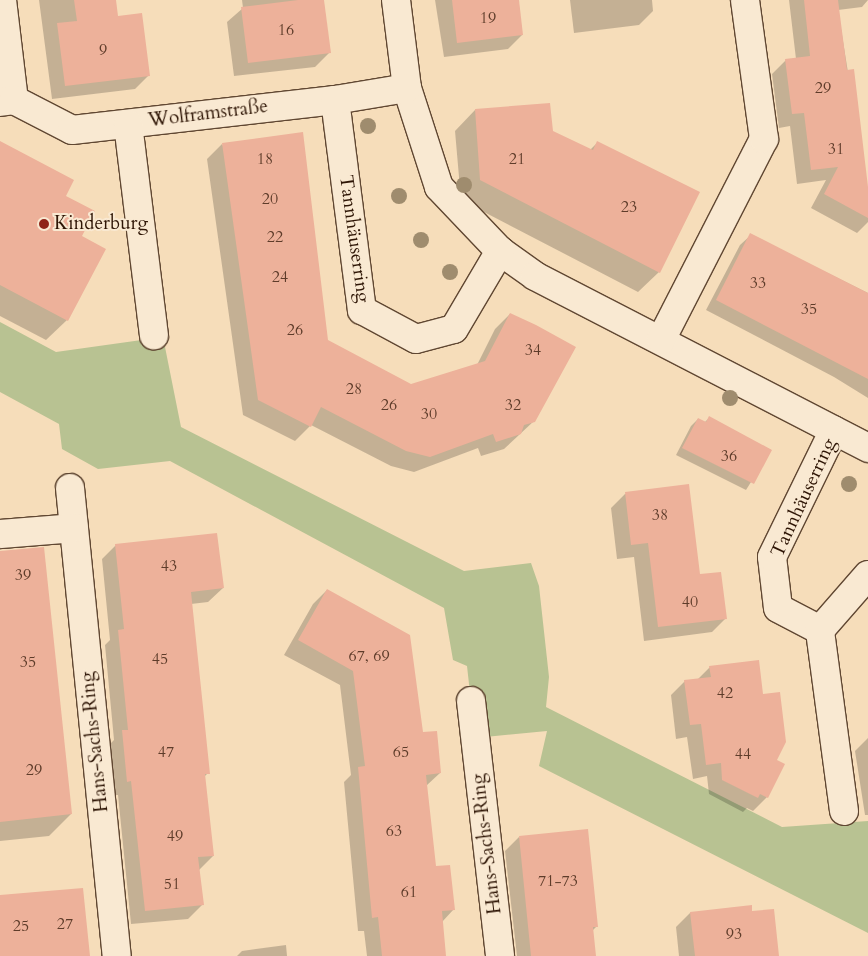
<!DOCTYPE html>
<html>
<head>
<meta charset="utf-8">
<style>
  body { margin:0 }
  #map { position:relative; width:868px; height:956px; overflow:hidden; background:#f6ddba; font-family:Cardo,serif }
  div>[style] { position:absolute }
  .green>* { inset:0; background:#b8c292 }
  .shadow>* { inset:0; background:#0003 }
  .building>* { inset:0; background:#edb19a }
  .roads { filter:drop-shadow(1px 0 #604732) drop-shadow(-1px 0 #604732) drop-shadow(0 1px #604732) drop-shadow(0 -1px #604732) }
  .street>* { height:28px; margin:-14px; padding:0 14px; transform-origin:14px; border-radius:14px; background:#f9e9d2 }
  .trees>* { width:16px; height:16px; margin:-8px; border-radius:50%; background:#9f8c6e }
  .dots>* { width:14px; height:14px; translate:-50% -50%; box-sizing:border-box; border:2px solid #f9e9d2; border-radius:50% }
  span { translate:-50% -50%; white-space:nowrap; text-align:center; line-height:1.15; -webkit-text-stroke:4px #f9e9d2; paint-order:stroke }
  .number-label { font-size:16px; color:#5e3c2a }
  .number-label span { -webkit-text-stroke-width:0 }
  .street-label { font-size:19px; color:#2e1505 }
  .poi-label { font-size:19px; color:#2e1505 }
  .left { translate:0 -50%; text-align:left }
</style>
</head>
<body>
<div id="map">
  <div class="green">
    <div style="clip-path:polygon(0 322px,56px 352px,163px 337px,181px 427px,464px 571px,531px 563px,539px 586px,549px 677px,546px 707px,782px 827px,868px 821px,868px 933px,539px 766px,547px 731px,475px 738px,467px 666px,453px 660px,444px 608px,170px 461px,98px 469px,62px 449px,59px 424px,0 392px)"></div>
  </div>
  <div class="shadow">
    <div style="clip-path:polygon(39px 0,115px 0,117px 17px,149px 75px,135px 89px,52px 99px)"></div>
    <div style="clip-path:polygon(242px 0,323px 0,329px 53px,315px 67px,234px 76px,227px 22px,243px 8px)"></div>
    <div style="clip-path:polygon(435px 0,517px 0,522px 35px,508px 49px,444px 57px)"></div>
    <div style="clip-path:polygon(570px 0,652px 0,653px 11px,639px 25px,574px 33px)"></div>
    <div style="clip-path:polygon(789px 0,868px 0,862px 7px,838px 10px,868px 197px,868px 222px,857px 233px,811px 208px,826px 180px,797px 184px,790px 126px,779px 128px,772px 74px,786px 60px,796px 59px)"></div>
    <div style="clip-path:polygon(475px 110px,551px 131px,590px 150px,598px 142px,659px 272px,638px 292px,461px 200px,455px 131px)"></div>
    <div style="clip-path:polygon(222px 144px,326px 341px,411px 385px,477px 365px,495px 329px,510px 314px,534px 421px,504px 449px,481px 456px,478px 448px,414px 472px,391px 466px,311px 425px,295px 441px,243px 415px,207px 159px)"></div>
    <div style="clip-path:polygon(0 152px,64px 197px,80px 237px,67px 320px,46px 340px,0 316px)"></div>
    <div style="clip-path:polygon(751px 235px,868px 293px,868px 398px,834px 377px,706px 310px,740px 245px)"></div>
    <div style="clip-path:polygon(709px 418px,771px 450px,746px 490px,676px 455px,691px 426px,698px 419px,705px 422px)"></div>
    <div style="clip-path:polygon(688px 486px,699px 575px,726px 618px,712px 632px,644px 641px,634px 557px,617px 559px,611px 508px,625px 494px)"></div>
    <div style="clip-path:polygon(116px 545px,223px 588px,208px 602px,191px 604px,208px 773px,204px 777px,213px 856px,199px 870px,202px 905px,188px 919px,131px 924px,118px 795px,113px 795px,108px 746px,114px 740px,105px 645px,110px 640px,102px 559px)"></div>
    <div style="clip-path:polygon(0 552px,71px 814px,49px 836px,0 841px)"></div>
    <div style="clip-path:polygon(327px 590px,422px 734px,440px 773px,426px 786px,435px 868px,454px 909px,442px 922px,445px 956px,367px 956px,364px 931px,358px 931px,344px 782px,351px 775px,340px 685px,284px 655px,313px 604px)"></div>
    <div style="clip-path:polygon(710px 667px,762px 696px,776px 760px,767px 797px,753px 811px,747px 808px,743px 812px,709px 794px,707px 776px,693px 779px,687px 737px,676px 739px,671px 695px,685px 681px,697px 680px)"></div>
    <div style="clip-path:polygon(868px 738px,868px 815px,865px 815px,855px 751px)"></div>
    <div style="clip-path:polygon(519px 837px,597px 926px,592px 931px,595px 956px,517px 956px,505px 851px)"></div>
    <div style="clip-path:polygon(690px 913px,751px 913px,778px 956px,679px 956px,676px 927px)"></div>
    <div style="clip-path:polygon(286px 945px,287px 956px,237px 956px,242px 951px)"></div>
  </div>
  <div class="building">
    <div style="clip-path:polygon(74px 0,116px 0,118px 16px,142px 13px,150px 76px,65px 86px,57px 23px,77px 21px)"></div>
    <div style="clip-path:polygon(298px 0,324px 0,331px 53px,248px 63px,241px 7px)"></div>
    <div style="clip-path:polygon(452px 0,519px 0,523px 35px,457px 43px)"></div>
    <div style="clip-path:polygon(804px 0,838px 0,847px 70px,854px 69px,868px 187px,868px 218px,824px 194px,838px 167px,811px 170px,804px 113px,792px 114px,785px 59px,810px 56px)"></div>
    <div style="clip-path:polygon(550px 103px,553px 131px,593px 150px,597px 141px,700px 192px,660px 273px,480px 180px,475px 109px)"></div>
    <div style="clip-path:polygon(303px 132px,328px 340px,411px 384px,485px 361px,510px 313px,536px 325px,576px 347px,535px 422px,524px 425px,521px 434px,496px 442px,493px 434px,430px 457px,406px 451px,321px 407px,311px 427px,258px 400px,222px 143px)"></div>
    <div style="clip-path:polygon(0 141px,74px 180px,66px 196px,95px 211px,82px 236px,106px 249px,68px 321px,0 285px)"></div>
    <div style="clip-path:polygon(750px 233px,868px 293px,868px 379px,716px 300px)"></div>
    <div style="clip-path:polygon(709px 416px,772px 450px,754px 484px,682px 448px,698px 418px,706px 422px)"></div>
    <div style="clip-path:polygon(689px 484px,700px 574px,721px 572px,727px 619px,658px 627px,648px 543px,631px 545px,625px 492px)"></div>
    <div style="clip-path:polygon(217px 533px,224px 588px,191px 592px,210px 774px,205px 774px,214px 856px,198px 857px,204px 905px,145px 911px,131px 781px,127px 782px,122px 730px,128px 730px,118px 630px,124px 629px,115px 544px)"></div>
    <div style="clip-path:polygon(44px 547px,72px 814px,0 822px,0 551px)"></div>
    <div style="clip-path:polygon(327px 589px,410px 635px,423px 732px,437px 731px,441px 773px,426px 775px,436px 866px,450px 865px,455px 910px,442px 911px,446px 956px,382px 956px,378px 917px,372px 918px,358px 767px,365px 766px,353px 671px,298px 640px)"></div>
    <div style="clip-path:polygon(759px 660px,763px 694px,780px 692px,786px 742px,777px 760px,785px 764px,768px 798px,760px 794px,758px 798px,722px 780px,721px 763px,706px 765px,701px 724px,690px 725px,684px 680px,711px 677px,709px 666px)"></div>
    <div style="clip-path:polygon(588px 829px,598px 927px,593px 927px,596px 956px,531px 956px,519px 836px)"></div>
    <div style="clip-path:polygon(83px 888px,90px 956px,0 956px,0 895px)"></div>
    <div style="clip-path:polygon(752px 905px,752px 911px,774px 909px,779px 956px,695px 956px,690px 912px)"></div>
  </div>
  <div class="roads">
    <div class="street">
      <div style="left:2px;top:0;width:101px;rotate:83.2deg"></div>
      <div style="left:396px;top:0;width:89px;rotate:82.9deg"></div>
      <div style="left:407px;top:88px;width:104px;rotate:72.1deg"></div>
      <div style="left:439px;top:187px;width:88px;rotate:46.4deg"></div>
      <div style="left:500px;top:251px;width:43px;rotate:35.5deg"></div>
      <div style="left:535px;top:276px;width:375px;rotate:27.3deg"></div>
      <div style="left:335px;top:100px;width:212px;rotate:82.7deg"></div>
      <div style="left:362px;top:310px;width:61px;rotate:28.2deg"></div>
      <div style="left:416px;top:339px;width:39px;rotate:-15deg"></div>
      <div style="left:454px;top:329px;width:91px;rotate:-59.5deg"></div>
      <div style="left:0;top:102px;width:14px;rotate:-8deg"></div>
      <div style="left:14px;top:100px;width:65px;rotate:27.3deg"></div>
      <div style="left:72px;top:130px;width:265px;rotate:-6.5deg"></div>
      <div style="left:335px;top:100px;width:73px;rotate:-9.5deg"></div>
      <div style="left:128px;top:124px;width:213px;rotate:83deg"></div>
      <div style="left:661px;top:340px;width:226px;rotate:-62.9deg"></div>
      <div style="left:764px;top:139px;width:140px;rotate:-97.8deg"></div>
      <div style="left:70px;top:488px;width:470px;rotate:84.3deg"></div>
      <div style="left:0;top:534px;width:74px;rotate:-4.6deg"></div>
      <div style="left:820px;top:630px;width:47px;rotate:-152.4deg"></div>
      <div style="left:778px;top:608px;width:51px;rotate:-96.7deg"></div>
      <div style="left:772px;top:557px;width:141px;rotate:-64deg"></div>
      <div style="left:471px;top:701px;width:257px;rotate:83.5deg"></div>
      <div style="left:844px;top:811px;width:183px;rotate:-97.6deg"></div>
      <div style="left:820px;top:630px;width:73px;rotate:-48.9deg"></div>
    </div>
  </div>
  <div class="trees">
    <div style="left:368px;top:126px"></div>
    <div style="left:464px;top:185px"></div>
    <div style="left:399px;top:196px"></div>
    <div style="left:421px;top:240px"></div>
    <div style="left:450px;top:272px"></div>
    <div style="left:730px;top:398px"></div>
    <div style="left:849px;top:484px"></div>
  </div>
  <div class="dots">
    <div style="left:44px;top:224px;background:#8f2418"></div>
  </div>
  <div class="number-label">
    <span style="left:488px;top:18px">19</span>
    <span style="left:286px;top:30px">16</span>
    <span style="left:103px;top:50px">9</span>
    <span style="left:823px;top:88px">29</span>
    <span style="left:836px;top:149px">31</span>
    <span style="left:265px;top:159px">18</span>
    <span style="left:517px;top:159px">21</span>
    <span style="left:270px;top:199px">20</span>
    <span style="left:629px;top:207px">23</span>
    <span style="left:275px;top:237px">22</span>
    <span style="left:280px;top:277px">24</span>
    <span style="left:758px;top:283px">33</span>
    <span style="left:809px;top:309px">35</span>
    <span style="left:295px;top:330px">26</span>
    <span style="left:533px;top:350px">34</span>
    <span style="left:354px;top:389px">28</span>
    <span style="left:389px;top:405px">26</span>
    <span style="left:513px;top:405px">32</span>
    <span style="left:429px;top:414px">30</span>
    <span style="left:729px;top:456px">36</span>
    <span style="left:660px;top:515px">38</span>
    <span style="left:169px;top:566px">43</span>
    <span style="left:23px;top:575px">39</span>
    <span style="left:690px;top:602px">40</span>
    <span style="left:369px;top:656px">67, 69</span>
    <span style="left:160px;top:659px">45</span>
    <span style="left:28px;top:662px">35</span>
    <span style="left:725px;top:693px">42</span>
    <span style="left:166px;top:752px">47</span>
    <span style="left:401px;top:752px">65</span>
    <span style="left:743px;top:754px">44</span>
    <span style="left:34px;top:770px">29</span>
    <span style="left:394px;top:831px">63</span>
    <span style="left:175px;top:836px">49</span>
    <span style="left:558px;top:881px">71-73</span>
    <span style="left:172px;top:884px">51</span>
    <span style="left:409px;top:892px">61</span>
    <span style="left:65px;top:924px">27</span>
    <span style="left:21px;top:926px">25</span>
    <span style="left:734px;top:934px">93</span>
  </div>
  <div class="street-label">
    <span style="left:208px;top:114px;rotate:-7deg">Wolframstraße</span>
    <span style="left:354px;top:239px;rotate:82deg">Tannhäuserring</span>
    <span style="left:804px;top:498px;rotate:-65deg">Tannhäuserring</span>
    <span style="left:95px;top:742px;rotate:-96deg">Hans-Sachs-Ring</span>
    <span style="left:487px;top:844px;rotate:-97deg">Hans-Sachs-Ring</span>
  </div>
  <div class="poi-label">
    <span class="left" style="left:54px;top:224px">Kinderburg</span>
  </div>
</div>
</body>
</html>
